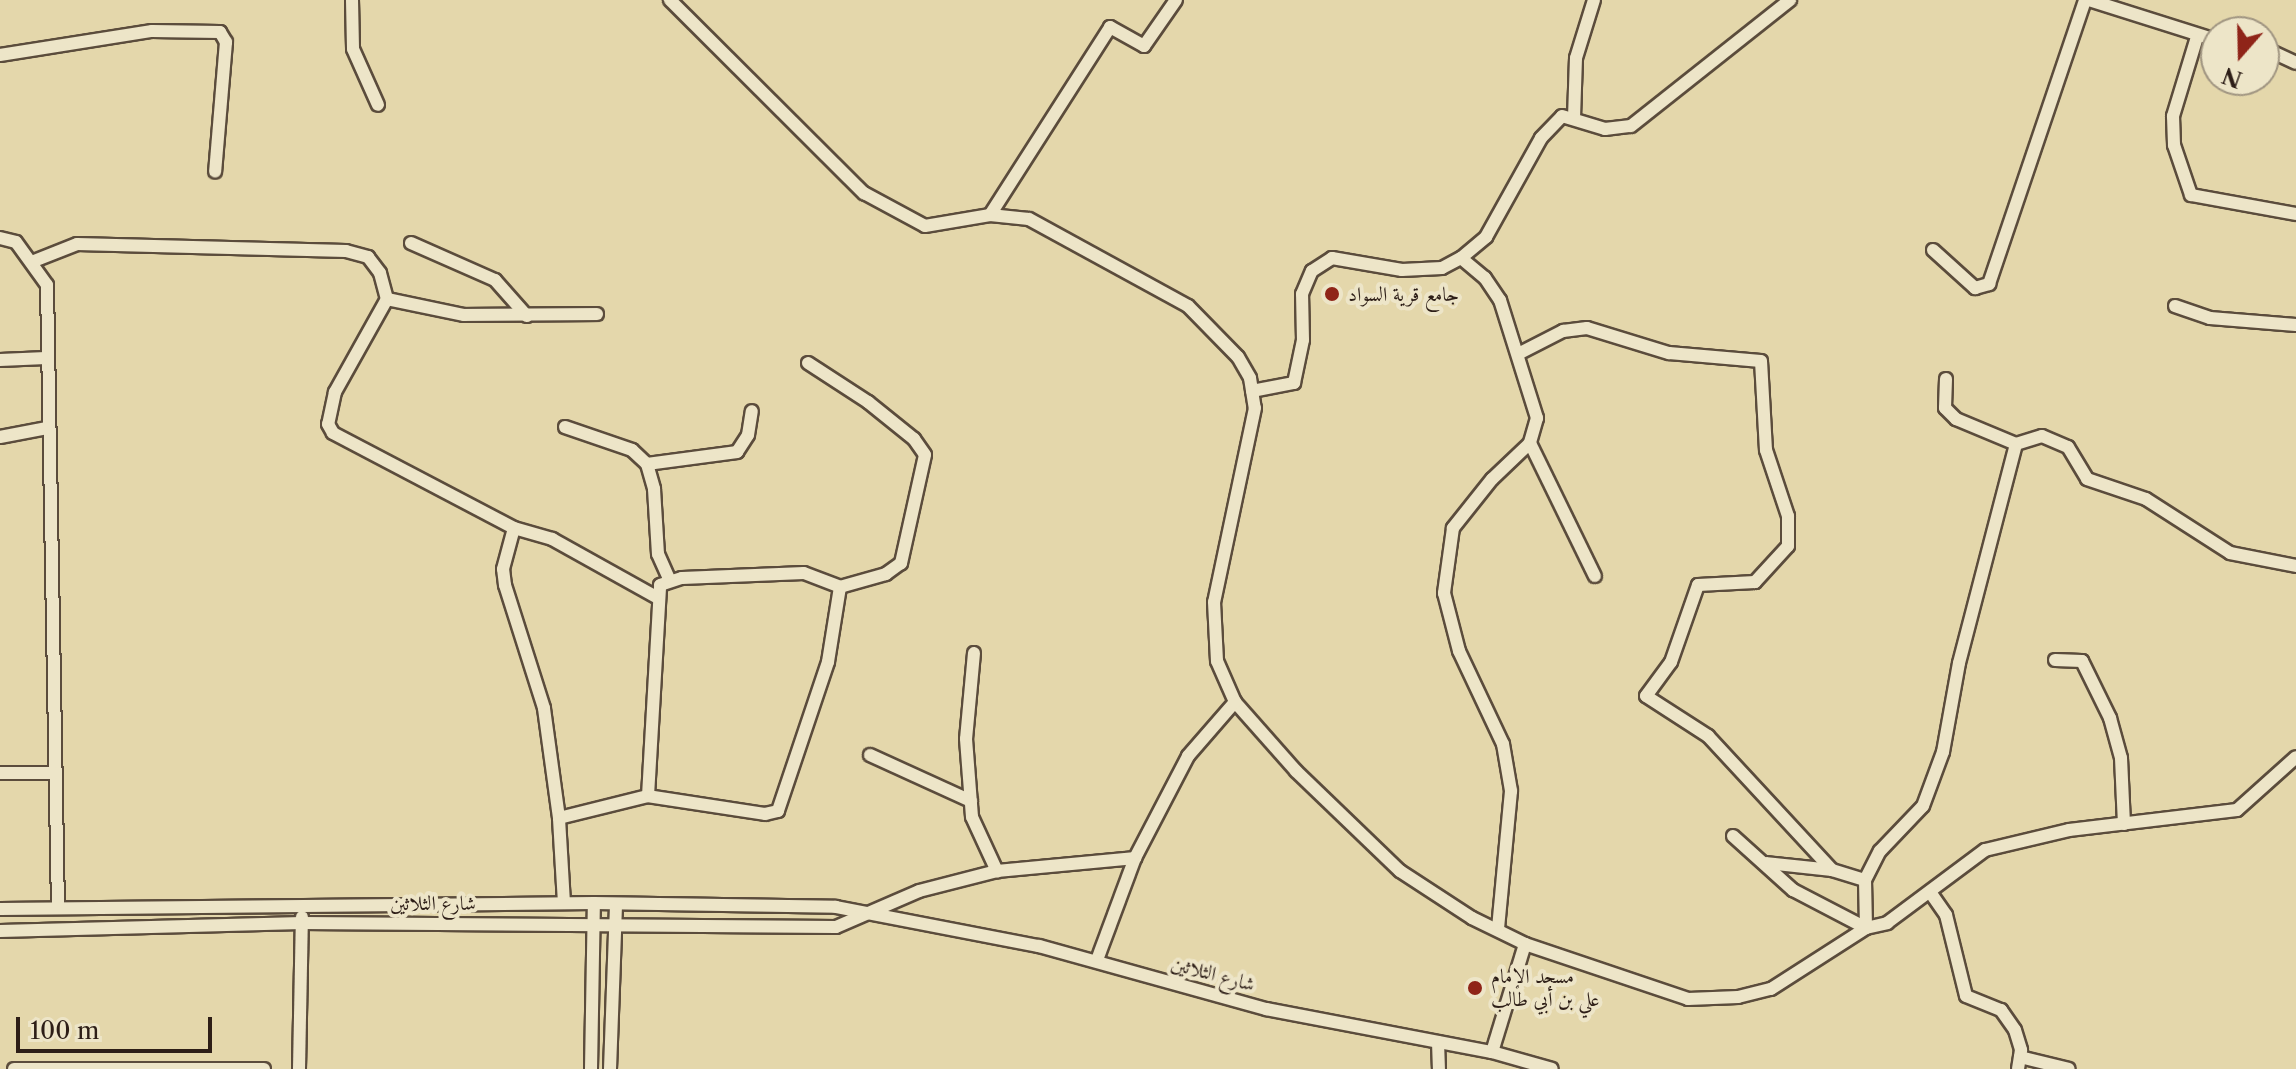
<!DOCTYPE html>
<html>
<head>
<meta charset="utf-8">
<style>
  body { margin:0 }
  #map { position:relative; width:2296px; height:1069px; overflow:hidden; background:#e4d7ab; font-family:"Libre Caslon Text",Amiri,serif }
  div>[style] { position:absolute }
  .roads { filter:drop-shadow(2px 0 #5b4c3c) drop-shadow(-2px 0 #5b4c3c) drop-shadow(0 2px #5b4c3c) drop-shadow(0 -2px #5b4c3c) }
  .minor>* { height:12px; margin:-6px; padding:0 6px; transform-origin:6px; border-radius:6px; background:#ede5c8 }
  .dots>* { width:22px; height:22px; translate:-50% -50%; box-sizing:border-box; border:4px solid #ede5c8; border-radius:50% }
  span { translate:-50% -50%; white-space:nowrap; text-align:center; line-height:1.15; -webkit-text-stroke:8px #ede5c8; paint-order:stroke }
  .poi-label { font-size:20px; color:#2d1e17 }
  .left { translate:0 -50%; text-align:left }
  .street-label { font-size:20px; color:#2d1e17 }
  .north { position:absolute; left:2200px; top:16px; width:80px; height:80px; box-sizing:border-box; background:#ede5c8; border:2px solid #a09581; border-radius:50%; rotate:200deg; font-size:22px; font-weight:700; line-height:32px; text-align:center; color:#2d1e17 }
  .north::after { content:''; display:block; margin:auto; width:28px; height:36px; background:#8f2418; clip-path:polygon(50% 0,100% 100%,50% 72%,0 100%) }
  .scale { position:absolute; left:16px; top:1017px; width:196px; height:36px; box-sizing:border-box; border:4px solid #2d1e17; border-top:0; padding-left:10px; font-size:24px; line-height:28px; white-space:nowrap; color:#2d1e17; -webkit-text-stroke:6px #ede5c8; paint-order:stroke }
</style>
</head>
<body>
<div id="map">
  <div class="roads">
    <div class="minor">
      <div style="left:352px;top:0;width:49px;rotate:88.8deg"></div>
      <div style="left:353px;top:49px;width:61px;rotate:65.9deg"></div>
      <div style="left:670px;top:0;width:274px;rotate:44.9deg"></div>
      <div style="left:864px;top:193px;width:69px;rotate:28.4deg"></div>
      <div style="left:925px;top:226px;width:66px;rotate:-9.6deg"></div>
      <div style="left:990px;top:215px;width:39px;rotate:6deg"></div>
      <div style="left:1029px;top:219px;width:181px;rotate:28.7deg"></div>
      <div style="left:1188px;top:306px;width:71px;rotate:45.6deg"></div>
      <div style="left:1238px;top:357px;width:24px;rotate:60deg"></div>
      <div style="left:1250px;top:378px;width:30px;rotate:81deg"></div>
      <div style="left:1255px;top:408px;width:198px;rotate:101.9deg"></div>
      <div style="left:1214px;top:602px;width:59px;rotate:87.1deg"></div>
      <div style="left:1217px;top:661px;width:45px;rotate:66.3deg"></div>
      <div style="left:1235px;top:702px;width:92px;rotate:48.5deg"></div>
      <div style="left:1296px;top:771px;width:144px;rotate:43.9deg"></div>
      <div style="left:1400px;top:871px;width:86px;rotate:33.1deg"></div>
      <div style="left:1472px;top:918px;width:59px;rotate:26.1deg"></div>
      <div style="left:1525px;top:944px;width:172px;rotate:18.6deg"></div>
      <div style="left:1688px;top:999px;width:50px;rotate:-2.3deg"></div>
      <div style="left:1738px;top:997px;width:34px;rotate:-14deg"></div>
      <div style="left:1771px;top:989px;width:113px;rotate:-32.7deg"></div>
      <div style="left:1866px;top:928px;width:22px;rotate:-13deg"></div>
      <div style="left:1887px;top:923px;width:122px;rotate:-36.7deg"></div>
      <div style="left:1985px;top:850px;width:86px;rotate:-13.4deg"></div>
      <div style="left:2069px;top:830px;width:169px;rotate:-6.8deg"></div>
      <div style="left:2237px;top:810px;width:79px;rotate:-41.9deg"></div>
      <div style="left:2089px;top:0;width:133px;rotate:17.5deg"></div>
      <div style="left:2197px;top:37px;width:83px;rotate:106.9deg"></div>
      <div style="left:2173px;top:116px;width:29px;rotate:88deg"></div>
      <div style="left:2174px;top:145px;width:53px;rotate:71.2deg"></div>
      <div style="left:2191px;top:195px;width:107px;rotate:10.3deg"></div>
      <div style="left:2264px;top:48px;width:35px;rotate:25deg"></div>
      <div style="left:0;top:55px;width:154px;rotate:-9deg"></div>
      <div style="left:152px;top:31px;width:68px;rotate:0.8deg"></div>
      <div style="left:220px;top:32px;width:12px;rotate:59deg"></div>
      <div style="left:226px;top:42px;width:130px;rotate:94.8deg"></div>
      <div style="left:1574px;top:118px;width:60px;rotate:-88.1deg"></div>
      <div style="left:1576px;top:58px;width:61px;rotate:-72.8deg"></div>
      <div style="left:990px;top:215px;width:223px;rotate:-57.4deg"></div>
      <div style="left:1110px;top:27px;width:39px;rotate:29deg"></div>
      <div style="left:1144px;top:46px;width:56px;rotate:-55.2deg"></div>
      <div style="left:0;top:238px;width:16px;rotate:14deg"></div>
      <div style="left:16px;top:242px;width:53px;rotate:54.2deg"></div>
      <div style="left:47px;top:285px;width:623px;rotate:88.99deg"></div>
      <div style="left:411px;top:243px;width:92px;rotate:23.8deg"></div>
      <div style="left:495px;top:280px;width:48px;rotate:48.4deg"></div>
      <div style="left:1933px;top:250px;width:57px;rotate:42.1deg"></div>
      <div style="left:1975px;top:288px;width:15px;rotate:-16deg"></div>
      <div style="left:1989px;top:284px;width:300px;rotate:-71.3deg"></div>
      <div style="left:1461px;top:258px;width:31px;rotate:40deg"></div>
      <div style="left:1485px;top:278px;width:27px;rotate:56deg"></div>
      <div style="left:1500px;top:300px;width:124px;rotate:72.6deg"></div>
      <div style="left:1537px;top:418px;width:26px;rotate:106deg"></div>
      <div style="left:1530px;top:443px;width:52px;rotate:136.5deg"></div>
      <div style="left:1492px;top:479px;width:63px;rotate:128.5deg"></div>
      <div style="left:1453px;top:528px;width:66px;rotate:97.9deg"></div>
      <div style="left:1444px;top:593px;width:60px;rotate:75.5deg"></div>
      <div style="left:1459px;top:651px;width:103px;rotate:64.7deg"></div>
      <div style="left:1503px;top:744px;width:48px;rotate:80.3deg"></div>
      <div style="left:1511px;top:791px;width:138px;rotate:95.4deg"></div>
      <div style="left:34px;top:261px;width:46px;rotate:-21.6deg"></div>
      <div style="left:77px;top:244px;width:269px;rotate:1.5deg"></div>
      <div style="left:346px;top:251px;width:23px;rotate:15deg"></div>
      <div style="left:368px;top:257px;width:20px;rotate:53deg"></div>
      <div style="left:380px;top:273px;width:27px;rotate:75deg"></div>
      <div style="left:387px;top:299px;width:107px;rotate:119.2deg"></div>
      <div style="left:335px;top:392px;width:33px;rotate:102deg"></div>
      <div style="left:328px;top:424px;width:10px;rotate:61deg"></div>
      <div style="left:333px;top:433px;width:204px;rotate:27.7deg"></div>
      <div style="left:387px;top:299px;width:79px;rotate:11.7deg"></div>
      <div style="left:464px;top:315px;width:133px;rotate:-0.4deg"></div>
      <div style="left:2175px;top:306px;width:37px;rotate:19deg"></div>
      <div style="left:2210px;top:318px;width:86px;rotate:4.7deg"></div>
      <div style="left:1518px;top:354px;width:51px;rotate:-27.1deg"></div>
      <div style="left:1563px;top:331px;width:24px;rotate:-7deg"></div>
      <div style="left:1587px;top:328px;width:86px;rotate:17deg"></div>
      <div style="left:1669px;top:353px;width:92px;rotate:5deg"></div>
      <div style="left:1761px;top:361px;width:89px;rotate:86.8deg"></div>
      <div style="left:1766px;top:450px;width:70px;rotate:71.6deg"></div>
      <div style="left:1788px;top:516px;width:30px;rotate:90deg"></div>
      <div style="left:1788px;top:546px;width:49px;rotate:132.5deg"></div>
      <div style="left:1755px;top:582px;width:57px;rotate:177deg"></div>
      <div style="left:1698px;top:585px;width:82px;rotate:109.3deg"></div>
      <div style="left:1671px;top:662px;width:42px;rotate:126.3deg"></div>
      <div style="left:1646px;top:696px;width:74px;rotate:32.8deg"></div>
      <div style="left:1708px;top:736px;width:183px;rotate:47.2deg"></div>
      <div style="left:1832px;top:870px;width:65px;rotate:-173.9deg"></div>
      <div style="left:0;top:360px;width:46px;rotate:-2.5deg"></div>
      <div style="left:808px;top:363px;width:72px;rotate:33deg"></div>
      <div style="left:868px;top:402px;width:59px;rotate:38.8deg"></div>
      <div style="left:914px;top:439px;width:19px;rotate:55deg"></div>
      <div style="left:925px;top:455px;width:111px;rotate:102.5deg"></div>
      <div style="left:901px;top:563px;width:19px;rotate:144deg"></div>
      <div style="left:886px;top:574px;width:48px;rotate:164.2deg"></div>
      <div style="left:1946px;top:379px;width:29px;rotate:92deg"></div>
      <div style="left:1945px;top:408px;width:16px;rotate:45deg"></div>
      <div style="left:1956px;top:419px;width:65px;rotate:22.6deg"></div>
      <div style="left:2016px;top:444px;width:27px;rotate:-17deg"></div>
      <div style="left:2042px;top:436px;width:28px;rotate:23deg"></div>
      <div style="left:2068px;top:447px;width:37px;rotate:59deg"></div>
      <div style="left:2087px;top:479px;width:62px;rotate:18.7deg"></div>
      <div style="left:2146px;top:499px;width:100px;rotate:32.7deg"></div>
      <div style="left:2230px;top:553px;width:67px;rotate:11.1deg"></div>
      <div style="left:1252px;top:391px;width:43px;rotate:-10.8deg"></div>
      <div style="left:1294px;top:383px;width:44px;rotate:-78.2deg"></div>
      <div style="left:1303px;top:340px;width:46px;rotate:-91.2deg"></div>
      <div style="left:1302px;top:294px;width:25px;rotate:-67deg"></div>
      <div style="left:1312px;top:271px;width:24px;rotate:-33deg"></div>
      <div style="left:1332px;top:258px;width:71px;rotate:9.7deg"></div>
      <div style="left:1402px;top:270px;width:40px;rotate:-2.9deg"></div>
      <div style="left:1442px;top:268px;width:21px;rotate:-28deg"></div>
      <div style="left:1461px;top:258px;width:33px;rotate:-40deg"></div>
      <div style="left:1486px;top:237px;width:113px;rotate:-60.9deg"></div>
      <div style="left:1541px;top:138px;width:30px;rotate:-46deg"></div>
      <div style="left:1562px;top:116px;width:45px;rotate:16.8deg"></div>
      <div style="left:1605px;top:129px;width:26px;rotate:-7deg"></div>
      <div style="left:1631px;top:126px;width:203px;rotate:-38.4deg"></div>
      <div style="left:565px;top:427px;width:71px;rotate:18.9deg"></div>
      <div style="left:632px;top:450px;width:21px;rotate:43deg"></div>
      <div style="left:647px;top:464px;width:26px;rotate:74deg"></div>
      <div style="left:654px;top:489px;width:65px;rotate:86.5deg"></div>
      <div style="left:658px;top:554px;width:27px;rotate:66deg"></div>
      <div style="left:0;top:437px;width:48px;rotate:-10.8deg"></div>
      <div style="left:1530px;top:443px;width:148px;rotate:64deg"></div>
      <div style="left:647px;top:464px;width:91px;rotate:-7.6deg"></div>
      <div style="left:737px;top:452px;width:20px;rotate:-57deg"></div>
      <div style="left:748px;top:435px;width:24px;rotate:-81deg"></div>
      <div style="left:974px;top:653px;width:86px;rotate:95.3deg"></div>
      <div style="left:966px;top:739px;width:78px;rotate:85.6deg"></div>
      <div style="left:972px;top:817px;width:60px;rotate:65.2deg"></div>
      <div style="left:2055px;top:660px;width:27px;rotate:2deg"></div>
      <div style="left:2082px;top:661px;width:64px;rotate:63.8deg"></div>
      <div style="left:2110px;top:718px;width:41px;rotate:74.6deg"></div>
      <div style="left:2121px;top:758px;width:66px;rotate:87.4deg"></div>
      <div style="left:870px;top:755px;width:111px;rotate:24.5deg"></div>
      <div style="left:0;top:773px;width:55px"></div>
      <div style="left:559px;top:818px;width:92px;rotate:-13.9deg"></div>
      <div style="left:648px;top:796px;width:211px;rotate:-86.7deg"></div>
      <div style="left:660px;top:585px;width:23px;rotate:-18deg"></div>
      <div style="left:682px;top:578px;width:122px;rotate:-2.3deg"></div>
      <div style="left:804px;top:573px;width:39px;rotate:21deg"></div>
      <div style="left:840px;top:587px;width:76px;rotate:99.1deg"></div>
      <div style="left:828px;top:662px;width:157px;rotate:108.6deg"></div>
      <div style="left:778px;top:811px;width:13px;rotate:167deg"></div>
      <div style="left:765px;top:814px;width:118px;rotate:-171.3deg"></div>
      <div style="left:1733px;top:836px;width:81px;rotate:42deg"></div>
      <div style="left:1793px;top:890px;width:82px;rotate:27.5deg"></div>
      <div style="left:1832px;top:870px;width:34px;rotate:17deg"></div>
      <div style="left:1865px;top:880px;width:48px;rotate:88.8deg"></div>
      <div style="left:1865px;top:880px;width:33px;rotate:-63deg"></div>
      <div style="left:1880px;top:851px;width:62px;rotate:-46.3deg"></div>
      <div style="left:1923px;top:806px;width:58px;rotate:-69.7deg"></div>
      <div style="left:1943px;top:752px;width:90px;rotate:-79.8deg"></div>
      <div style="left:1959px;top:663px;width:226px;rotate:-75.4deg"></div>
      <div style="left:1930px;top:892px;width:28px;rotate:55deg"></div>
      <div style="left:1946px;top:915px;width:83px;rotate:76.1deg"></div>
      <div style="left:1966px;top:996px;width:38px;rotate:22deg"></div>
      <div style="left:2001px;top:1010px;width:24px;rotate:55deg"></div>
      <div style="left:2015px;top:1030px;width:21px;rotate:73deg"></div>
      <div style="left:2021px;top:1050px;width:19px;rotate:99deg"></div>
      <div style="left:564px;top:903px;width:85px;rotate:-93.4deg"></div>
      <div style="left:559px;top:818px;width:111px;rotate:-97.8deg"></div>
      <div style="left:544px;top:708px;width:129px;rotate:-107.6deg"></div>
      <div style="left:505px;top:585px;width:16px;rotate:-97deg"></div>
      <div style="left:503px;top:569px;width:42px;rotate:-75deg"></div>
      <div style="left:514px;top:528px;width:40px;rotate:16deg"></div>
      <div style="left:552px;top:539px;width:121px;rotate:29.1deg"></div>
      <div style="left:0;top:909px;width:594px;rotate:-0.58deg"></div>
      <div style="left:594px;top:903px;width:242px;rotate:0.9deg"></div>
      <div style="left:836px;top:907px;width:207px;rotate:10.9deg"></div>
      <div style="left:1039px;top:946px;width:236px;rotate:15.5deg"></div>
      <div style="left:1266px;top:1009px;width:230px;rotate:10.8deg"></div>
      <div style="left:1492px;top:1052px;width:62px;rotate:15.8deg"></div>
      <div style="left:0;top:931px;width:302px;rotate:-1.5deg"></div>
      <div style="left:302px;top:923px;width:534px;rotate:0.43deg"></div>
      <div style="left:836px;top:927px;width:90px;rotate:-23.4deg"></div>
      <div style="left:919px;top:891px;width:81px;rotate:-14.4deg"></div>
      <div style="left:997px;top:871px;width:139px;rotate:-5.4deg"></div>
      <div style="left:1097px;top:960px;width:109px;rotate:-69.6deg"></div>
      <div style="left:1135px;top:858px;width:115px;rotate:-62.5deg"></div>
      <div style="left:1188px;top:756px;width:72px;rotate:-49deg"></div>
      <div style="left:1438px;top:1042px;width:27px;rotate:88deg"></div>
      <div style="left:1492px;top:1052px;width:113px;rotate:-73deg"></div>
      <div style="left:2020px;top:1057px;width:50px;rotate:13.8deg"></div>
      <div style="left:14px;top:1069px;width:250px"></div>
      <div style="left:299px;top:1069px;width:152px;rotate:-88.9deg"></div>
      <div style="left:591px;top:1069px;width:166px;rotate:-89deg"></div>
      <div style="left:610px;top:1069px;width:165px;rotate:-87.9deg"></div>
    </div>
  </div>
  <div class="dots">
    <div style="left:1332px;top:294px;background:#8f2418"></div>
    <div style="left:1475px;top:988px;background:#8f2418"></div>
  </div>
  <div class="poi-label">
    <span class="left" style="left:1348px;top:294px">جامع قرية السواد</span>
    <span class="left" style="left:1491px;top:988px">مسجد الإمام<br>علي بن أبي طالب</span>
  </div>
  <div class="street-label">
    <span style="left:433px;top:903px">شارع الثلاثين</span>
    <span style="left:1213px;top:974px;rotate:15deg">شارع الثلاثين</span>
  </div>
  <div class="north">N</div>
  <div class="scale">100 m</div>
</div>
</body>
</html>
